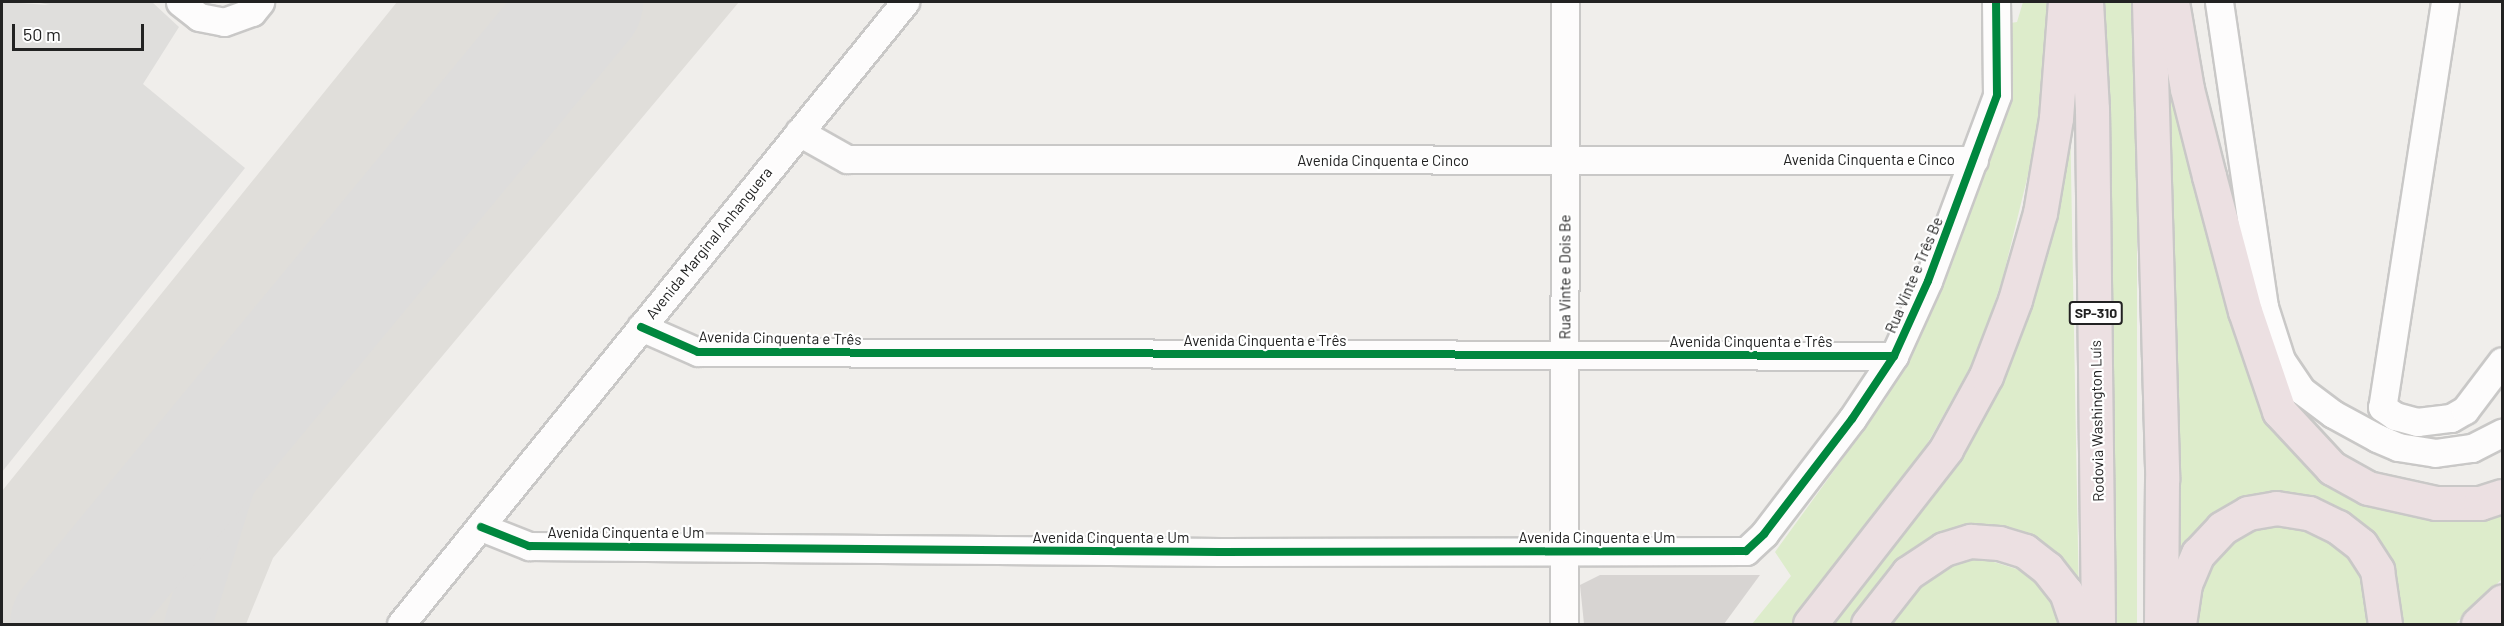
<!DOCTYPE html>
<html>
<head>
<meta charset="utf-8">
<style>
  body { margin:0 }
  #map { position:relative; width:2504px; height:626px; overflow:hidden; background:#f0eeeb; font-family:Barlow,sans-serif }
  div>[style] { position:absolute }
  .residential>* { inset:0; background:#dfdedc }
  .airport>* { inset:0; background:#e0deda }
  .grass>* { inset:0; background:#ddeccb; transform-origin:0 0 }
  .taxiway>* { height:48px; margin:-24px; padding:0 24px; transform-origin:24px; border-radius:24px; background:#dedddc }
  .runway>* { height:118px; margin:-59px; padding:0 59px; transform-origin:59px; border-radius:59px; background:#dedddc }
  .building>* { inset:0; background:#d7d4d2 }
  .roads { filter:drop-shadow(2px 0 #c9c8c7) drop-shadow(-2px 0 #c9c8c7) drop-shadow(0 2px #c9c8c7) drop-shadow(0 -2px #c9c8c7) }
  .minor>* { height:27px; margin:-13.5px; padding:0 13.5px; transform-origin:13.5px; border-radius:13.5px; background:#fdfcfc }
  .highway>* { height:33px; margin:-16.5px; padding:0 16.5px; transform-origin:16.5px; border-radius:16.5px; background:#ece0e2 }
  .cycleway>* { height:8px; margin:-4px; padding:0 4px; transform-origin:4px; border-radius:4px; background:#00873e }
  span { translate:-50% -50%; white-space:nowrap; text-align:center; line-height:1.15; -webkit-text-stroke:4.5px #fff; paint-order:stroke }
  .shield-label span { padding:2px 4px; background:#fff; border:2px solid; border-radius:4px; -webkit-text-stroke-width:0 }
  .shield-label { font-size:14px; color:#222; font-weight:700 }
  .street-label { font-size:15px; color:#222 }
  .frame { position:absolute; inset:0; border:3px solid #222; pointer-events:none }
  .scale { position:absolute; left:12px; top:24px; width:132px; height:27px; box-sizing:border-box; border:3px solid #222; border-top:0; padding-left:8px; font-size:18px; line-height:21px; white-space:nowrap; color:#222; -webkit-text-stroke:4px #fff; paint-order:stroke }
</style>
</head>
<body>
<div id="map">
  <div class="residential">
    <div style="clip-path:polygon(2px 2px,50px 5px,35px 2px,152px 2px,179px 27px,143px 84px,245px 168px,2px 472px)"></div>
  </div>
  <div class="airport">
    <div style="clip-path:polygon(397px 2px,739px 2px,273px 558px,246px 624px,2px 624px,2px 491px)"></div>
  </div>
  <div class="grass">
    <div style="clip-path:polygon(2023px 2px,2052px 2px,2038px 134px,2003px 277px,1977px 355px,1921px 455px,1791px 624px,1752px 624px,1791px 576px,1775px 552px,1886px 399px,1913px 342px,1991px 150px,2000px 100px,2004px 24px,2017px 22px)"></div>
    <div style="left:2096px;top:2px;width:41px;height:622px"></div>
    <div style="clip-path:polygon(2161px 3px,2300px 452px,2502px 509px,2502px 579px,2455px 624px,2399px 624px,2396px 584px,2386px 555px,2368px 530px,2344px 511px,2316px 501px,2179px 561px)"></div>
    <div style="clip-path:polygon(2070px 116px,2079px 602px,1986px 535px,1854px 624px,1826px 624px,1924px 497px)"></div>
    <div style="clip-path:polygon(2303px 524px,2343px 545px,2365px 579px,2373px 624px,2189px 624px,2198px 588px,2220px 544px,2258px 525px)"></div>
    <div style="clip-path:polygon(1978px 557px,2026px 572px,2044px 588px,2063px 624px,1880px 624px,1894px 606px,1940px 567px)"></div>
  </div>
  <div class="taxiway">
    <div style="left:188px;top:624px;width:156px;rotate:-72.8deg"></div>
    <div style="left:234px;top:475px;width:109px;rotate:-67.4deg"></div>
  </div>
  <div class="runway">
    <div style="left:69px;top:624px;width:808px;rotate:-50.38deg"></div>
  </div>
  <div class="building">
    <div style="clip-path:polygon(1600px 575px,1760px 575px,1724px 624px,1584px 624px,1580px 585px)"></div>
  </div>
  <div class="roads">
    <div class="minor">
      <div style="left:180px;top:2px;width:24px;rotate:38deg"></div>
      <div style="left:199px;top:17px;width:25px;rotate:11deg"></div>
      <div style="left:224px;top:22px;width:30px;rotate:-20deg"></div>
      <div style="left:252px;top:12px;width:13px;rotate:-51deg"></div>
      <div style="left:2219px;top:2px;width:308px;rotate:81.6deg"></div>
      <div style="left:2264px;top:307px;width:19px;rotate:168deg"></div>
      <div style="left:2445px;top:2px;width:410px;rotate:98.8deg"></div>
      <div style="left:2382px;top:407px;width:16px;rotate:35deg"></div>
      <div style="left:2395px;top:416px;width:23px;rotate:15deg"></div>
      <div style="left:2417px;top:422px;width:34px;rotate:-7deg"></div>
      <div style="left:2451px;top:418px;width:16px;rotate:-30deg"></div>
      <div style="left:2465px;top:410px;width:61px;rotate:-52.9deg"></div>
      <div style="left:799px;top:132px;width:55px;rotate:29.4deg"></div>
      <div style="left:847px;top:159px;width:1127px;rotate:0.05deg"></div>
      <div style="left:2264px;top:307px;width:56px;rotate:72.2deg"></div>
      <div style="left:2281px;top:360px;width:36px;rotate:56deg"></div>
      <div style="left:2301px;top:390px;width:40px;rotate:37deg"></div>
      <div style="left:2333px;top:414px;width:50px;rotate:28.6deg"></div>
      <div style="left:2377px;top:438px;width:23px;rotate:23deg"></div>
      <div style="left:2398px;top:447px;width:37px;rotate:9deg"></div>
      <div style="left:2435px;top:453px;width:37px;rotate:-8deg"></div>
      <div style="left:2472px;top:448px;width:34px;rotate:-27deg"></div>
      <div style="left:641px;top:327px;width:62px;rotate:23.7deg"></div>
      <div style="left:698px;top:352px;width:1196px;rotate:0.19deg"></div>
      <div style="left:481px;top:527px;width:52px;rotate:21.6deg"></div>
      <div style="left:529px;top:546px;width:691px;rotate:0.5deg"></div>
      <div style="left:1220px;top:552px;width:526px;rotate:-0.11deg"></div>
      <div style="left:1746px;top:551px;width:25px;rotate:-43deg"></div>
      <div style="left:1764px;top:534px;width:145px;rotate:-52.6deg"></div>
      <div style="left:1852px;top:419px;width:76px;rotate:-56.3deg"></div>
      <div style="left:1894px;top:356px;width:82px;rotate:-65.6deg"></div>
      <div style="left:1928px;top:281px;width:198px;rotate:-69.6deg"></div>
      <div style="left:1997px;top:95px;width:93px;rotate:-90.6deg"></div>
      <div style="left:401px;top:624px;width:801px;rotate:-50.98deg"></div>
      <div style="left:1564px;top:624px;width:622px;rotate:-89.91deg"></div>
    </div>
    <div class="highway">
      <div style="left:2086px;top:2px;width:107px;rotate:86.8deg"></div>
      <div style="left:2092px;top:109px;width:515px;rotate:89.33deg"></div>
      <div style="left:2149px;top:2px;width:478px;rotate:88.4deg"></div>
      <div style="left:2162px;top:480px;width:144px;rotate:90.4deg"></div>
      <div style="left:2172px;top:2px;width:88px;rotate:80.2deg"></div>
      <div style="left:2187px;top:89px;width:90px;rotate:75.8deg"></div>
      <div style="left:2209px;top:176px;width:140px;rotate:75.1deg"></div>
      <div style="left:2245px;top:311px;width:106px;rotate:71.2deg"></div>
      <div style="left:2279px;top:411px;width:78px;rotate:47.1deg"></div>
      <div style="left:2332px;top:468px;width:41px;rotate:29.1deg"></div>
      <div style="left:2368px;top:488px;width:70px;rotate:12.4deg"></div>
      <div style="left:2436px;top:503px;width:44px"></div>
      <div style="left:2480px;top:503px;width:23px;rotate:-18deg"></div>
      <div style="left:1810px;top:624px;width:222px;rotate:-52.1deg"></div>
      <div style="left:1946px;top:449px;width:83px;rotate:-61.3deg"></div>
      <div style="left:1986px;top:376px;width:81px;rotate:-69.1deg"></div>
      <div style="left:2015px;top:300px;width:91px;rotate:-74deg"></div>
      <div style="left:2040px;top:213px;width:96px;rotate:-80.4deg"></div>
      <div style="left:2056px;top:118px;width:116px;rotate:-85.6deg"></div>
      <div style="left:1868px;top:624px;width:65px;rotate:-51.9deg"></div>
      <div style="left:1908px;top:573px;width:43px;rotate:-33.7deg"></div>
      <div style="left:1944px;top:549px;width:28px;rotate:-17deg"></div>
      <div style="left:1971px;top:541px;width:28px;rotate:4deg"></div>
      <div style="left:1999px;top:543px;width:27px;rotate:17deg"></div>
      <div style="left:2025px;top:551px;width:28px;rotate:38deg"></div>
      <div style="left:2047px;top:568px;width:31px;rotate:52deg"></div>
      <div style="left:2066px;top:592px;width:34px;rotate:71deg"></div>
      <div style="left:2179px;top:624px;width:40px;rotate:-81.5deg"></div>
      <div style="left:2185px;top:584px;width:33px;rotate:-67deg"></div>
      <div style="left:2198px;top:554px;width:35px;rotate:-47deg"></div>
      <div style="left:2222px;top:528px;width:30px;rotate:-30deg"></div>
      <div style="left:2248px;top:513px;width:28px;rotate:-10deg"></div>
      <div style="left:2276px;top:508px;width:33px;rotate:9deg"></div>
      <div style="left:2309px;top:513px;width:32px;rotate:26deg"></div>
      <div style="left:2338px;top:527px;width:29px;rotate:38deg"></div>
      <div style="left:2361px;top:545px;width:30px;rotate:57deg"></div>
      <div style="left:2377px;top:570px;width:55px;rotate:81.6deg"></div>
      <div style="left:2478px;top:624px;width:33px;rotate:-43deg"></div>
    </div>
  </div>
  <div class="cycleway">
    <div style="left:641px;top:327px;width:62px;rotate:23.7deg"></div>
    <div style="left:698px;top:352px;width:1196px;rotate:0.19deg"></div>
    <div style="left:481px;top:527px;width:52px;rotate:21.6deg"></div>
    <div style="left:529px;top:546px;width:691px;rotate:0.5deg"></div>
    <div style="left:1220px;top:552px;width:526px;rotate:-0.11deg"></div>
    <div style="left:1746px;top:551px;width:25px;rotate:-43deg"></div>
    <div style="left:1764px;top:534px;width:145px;rotate:-52.6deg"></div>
    <div style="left:1852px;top:419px;width:76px;rotate:-56.3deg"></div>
    <div style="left:1894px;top:356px;width:82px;rotate:-65.6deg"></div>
    <div style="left:1928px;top:281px;width:198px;rotate:-69.6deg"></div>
    <div style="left:1997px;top:95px;width:93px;rotate:-90.6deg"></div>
  </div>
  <div class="shield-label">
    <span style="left:2096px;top:313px">SP-310</span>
  </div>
  <div class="street-label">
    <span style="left:1869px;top:160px">Avenida Cinquenta e Cinco</span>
    <span style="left:1383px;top:161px">Avenida Cinquenta e Cinco</span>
    <span style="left:709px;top:243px;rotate:-51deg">Avenida Marginal Anhanguera</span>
    <span style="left:1914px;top:275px;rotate:-67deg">Rua Vinte e Três Be</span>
    <span style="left:1565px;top:277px;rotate:-90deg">Rua Vinte e Dois Be</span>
    <span style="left:780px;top:338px;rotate:1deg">Avenida Cinquenta e Três</span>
    <span style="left:1265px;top:341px">Avenida Cinquenta e Três</span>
    <span style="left:1751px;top:342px">Avenida Cinquenta e Três</span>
    <span style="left:2097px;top:421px;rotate:-91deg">Rodovia Washington Luís</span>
    <span style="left:626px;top:533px">Avenida Cinquenta e Um</span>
    <span style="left:1111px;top:538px">Avenida Cinquenta e Um</span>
    <span style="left:1597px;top:538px">Avenida Cinquenta e Um</span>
  </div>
  <div class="frame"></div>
  <div class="scale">50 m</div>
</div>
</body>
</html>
